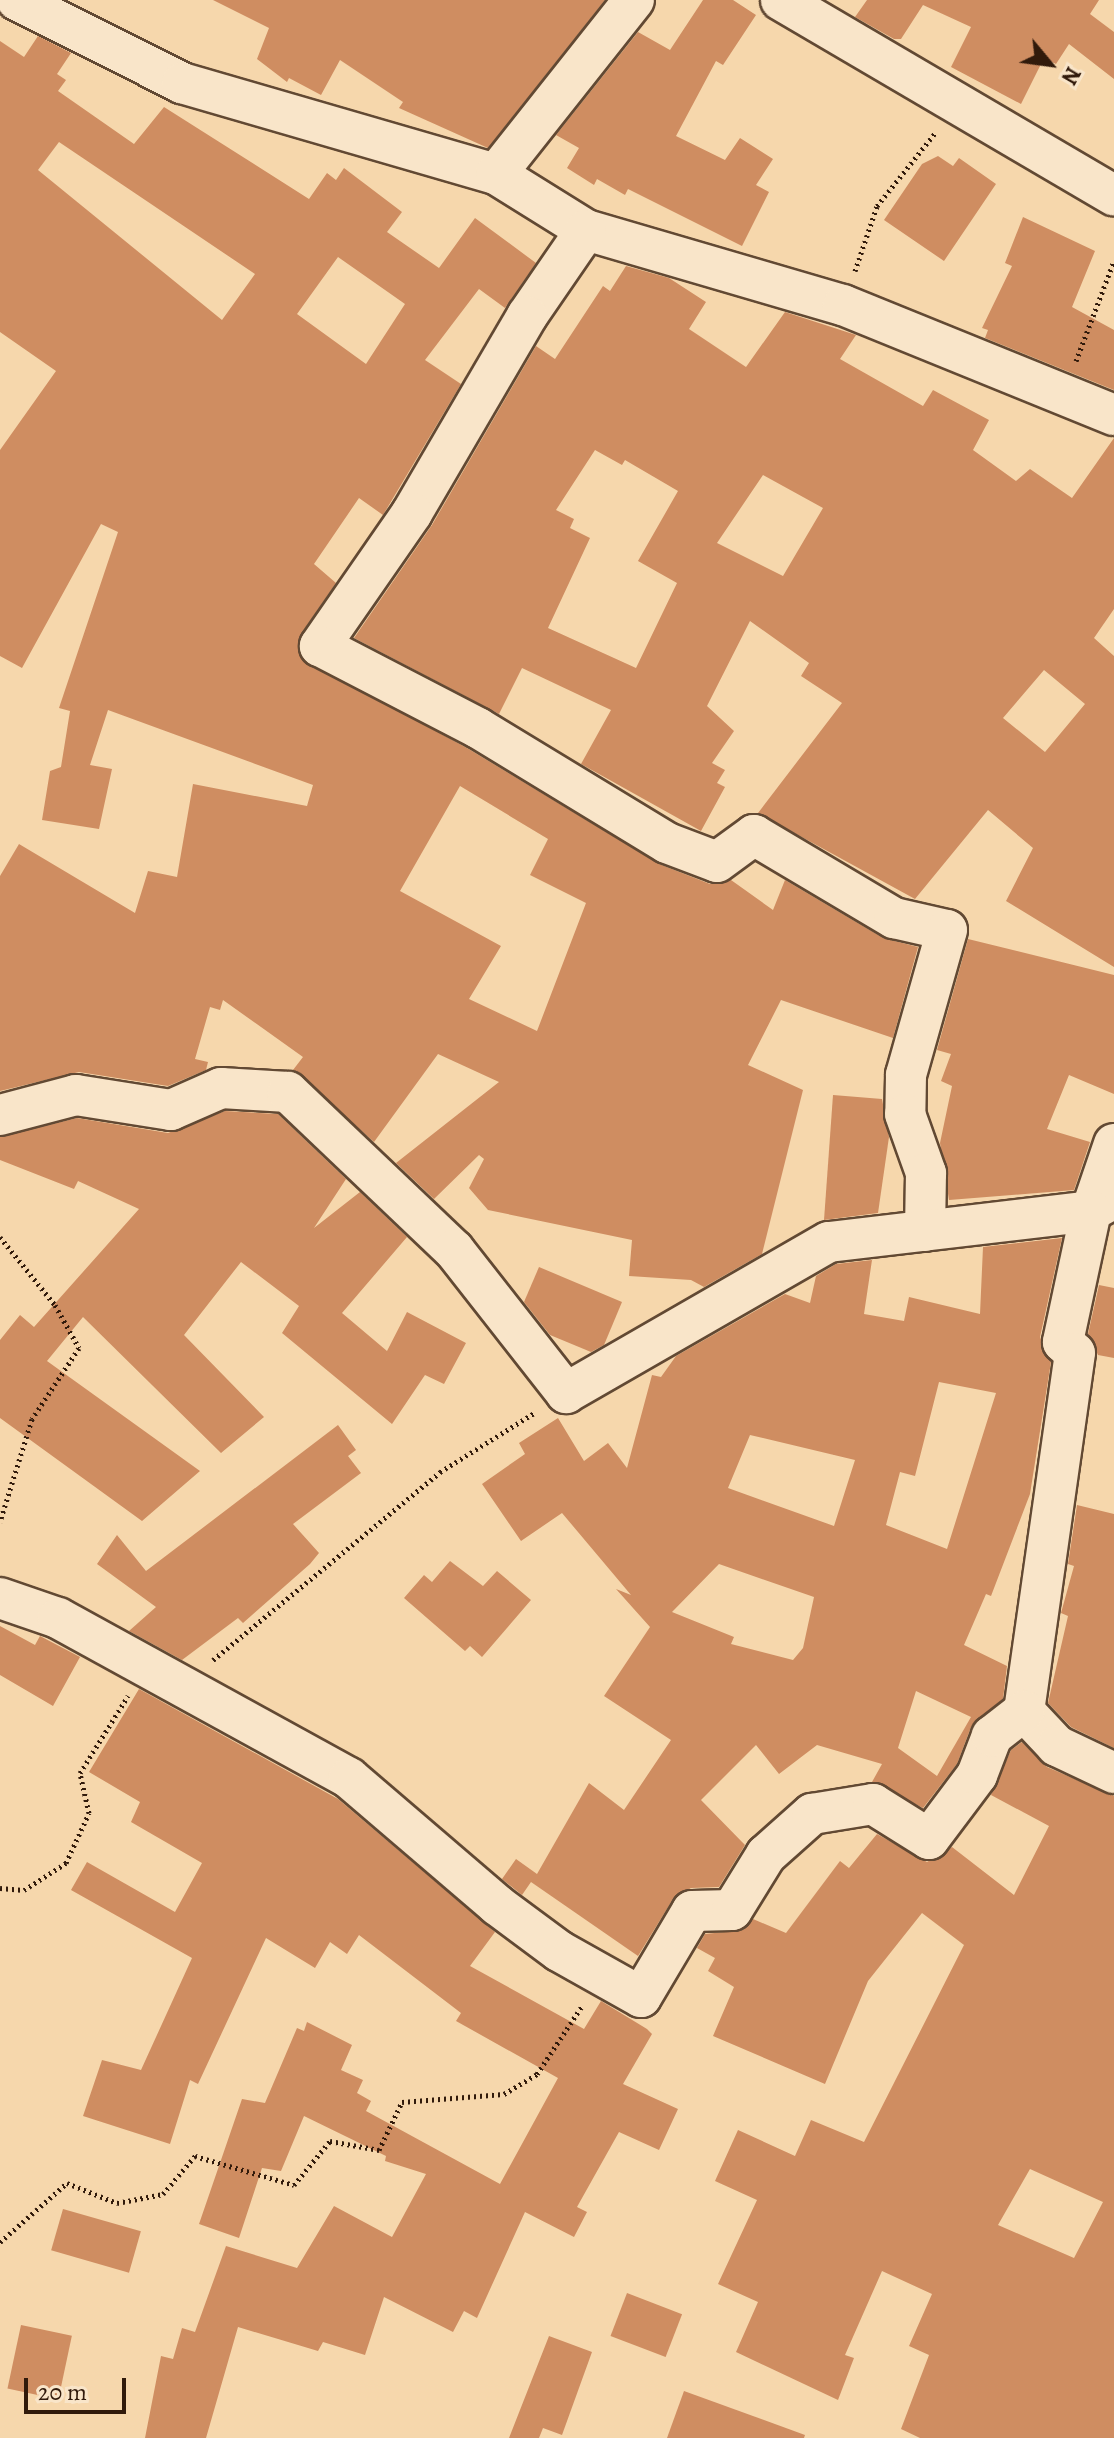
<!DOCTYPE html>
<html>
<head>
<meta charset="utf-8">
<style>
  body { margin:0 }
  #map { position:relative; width:1114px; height:2438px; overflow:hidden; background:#f6d7ac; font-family:Alegreya,serif }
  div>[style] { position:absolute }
  .building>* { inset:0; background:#cf8d61; transform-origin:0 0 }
  .path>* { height:5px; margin-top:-2.5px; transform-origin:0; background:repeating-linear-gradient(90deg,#311a0b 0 2px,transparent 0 6px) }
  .roads { filter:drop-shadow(2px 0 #624933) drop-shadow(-2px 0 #624933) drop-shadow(0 2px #624933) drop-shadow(0 -2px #624933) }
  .minor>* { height:40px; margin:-20px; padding:0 20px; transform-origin:20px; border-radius:20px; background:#f9e5c9 }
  span { translate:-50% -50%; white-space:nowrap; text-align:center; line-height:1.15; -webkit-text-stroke:8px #f9e5c9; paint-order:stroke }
  .north { position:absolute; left:1010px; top:24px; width:80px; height:80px; -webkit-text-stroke:6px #f9e5c9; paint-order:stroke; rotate:119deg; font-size:22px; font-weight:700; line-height:32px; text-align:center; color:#311a0b }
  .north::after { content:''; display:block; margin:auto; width:28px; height:36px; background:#311a0b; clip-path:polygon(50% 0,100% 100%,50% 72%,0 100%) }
  .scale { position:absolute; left:24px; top:2378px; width:102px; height:36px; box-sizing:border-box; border:4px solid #311a0b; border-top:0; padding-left:10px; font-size:24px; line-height:28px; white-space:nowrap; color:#311a0b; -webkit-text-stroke:6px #f9e5c9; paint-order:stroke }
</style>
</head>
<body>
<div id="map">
  <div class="building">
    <div style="clip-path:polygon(213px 0,605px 0,488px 148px,399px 108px,403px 102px,340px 60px,321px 95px,289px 78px,287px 82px,257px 59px,269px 28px)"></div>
    <div style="clip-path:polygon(703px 0,733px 0,756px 15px,723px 65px,716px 61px,676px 136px,725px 160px,740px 138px,773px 159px,756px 185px,769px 192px,742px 246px,628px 189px,625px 195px,597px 179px,594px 185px,567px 168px,579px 148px,556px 135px,638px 32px,670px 50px)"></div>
    <div style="clip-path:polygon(867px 0,1099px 0,1090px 14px,1114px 32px,1114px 79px,1069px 44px,1056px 64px,1044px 58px,1021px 104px,951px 67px,971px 27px,923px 5px,901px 39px,894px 39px,855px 17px)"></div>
    <div style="clip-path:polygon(evenodd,38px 36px,71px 53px,57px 74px,66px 80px,58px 91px,134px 144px,164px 107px,309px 199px,327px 173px,336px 180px,344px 168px,402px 212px,387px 232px,439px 268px,475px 218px,536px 263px,505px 308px,479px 289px,425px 360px,461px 384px,383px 515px,359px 498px,314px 564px,336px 583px,301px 634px,301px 658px,467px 748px,659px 864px,710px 884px,731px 880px,773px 910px,785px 880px,883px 938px,918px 947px,893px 1038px,781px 1000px,748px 1065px,803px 1090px,762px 1254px,704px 1287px,691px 1280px,629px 1276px,632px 1240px,488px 1210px,469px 1188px,484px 1159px,479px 1155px,434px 1199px,396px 1163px,499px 1082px,438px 1054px,374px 1142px,293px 1070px,303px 1057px,223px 1000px,220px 1010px,210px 1007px,195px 1059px,208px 1062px,206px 1070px,168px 1086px,79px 1072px,0 1091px,0 876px,19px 844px,135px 913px,148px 871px,177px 877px,193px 784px,307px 806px,313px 785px,108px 710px,90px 765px,112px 769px,99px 829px,42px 820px,50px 771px,61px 767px,70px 711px,59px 708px,118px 532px,101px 524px,22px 668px,0 656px,0 450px,56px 371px,0 332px,0 41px,24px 57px,38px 36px,59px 142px,255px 274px,222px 320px,38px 170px,59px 142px,38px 36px,338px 257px,405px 304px,366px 364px,297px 314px,338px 257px,38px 36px,460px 786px,548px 839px,530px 875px,586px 903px,537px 1031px,469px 999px,501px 946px,400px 891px,460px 786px)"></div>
    <div style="clip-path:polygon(938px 156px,953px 166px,959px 158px,996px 184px,944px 261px,884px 220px,922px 164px)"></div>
    <div style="clip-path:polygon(1023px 217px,1095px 251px,1072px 307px,1114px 330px,1114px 390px,985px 338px,988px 330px,982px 328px,1012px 266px,1005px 263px)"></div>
    <div style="clip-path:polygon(evenodd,626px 266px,669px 278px,706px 302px,689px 329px,746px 367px,785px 312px,856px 335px,840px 359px,923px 406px,933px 390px,989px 420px,973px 450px,1016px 481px,1030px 469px,1072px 498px,1114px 438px,1114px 609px,1094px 638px,1114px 656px,1114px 967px,1006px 901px,1033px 848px,988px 810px,915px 899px,758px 813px,842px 703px,801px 676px,809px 663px,750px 621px,707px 706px,734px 731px,712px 763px,725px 770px,717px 783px,725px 787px,701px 831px,581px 764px,611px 710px,522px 668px,499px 714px,354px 638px,432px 525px,536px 346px,555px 359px,603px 286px,610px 291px,626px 266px,595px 450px,622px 465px,625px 460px,678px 491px,638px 561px,677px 583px,636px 668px,548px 628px,590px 538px,570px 528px,574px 519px,556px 510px,595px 450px,626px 266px,763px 475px,823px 508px,783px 576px,717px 543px,763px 475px,626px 266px,1044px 670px,1085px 704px,1045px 752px,1003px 718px,1044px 670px)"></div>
    <div style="clip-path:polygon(968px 939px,1114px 975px,1114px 1094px,1069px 1075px,1047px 1129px,1090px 1142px,1074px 1190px,949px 1200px,940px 1143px,952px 1086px,941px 1081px,951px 1054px,937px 1050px)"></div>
    <div style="clip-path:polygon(833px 1095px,882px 1099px,889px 1137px,878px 1213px,824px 1220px)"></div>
    <div style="clip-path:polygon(225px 1111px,278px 1114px,346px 1179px,314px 1228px,360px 1192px,407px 1237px,342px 1313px,387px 1351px,407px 1312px,466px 1343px,444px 1384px,425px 1375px,392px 1424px,282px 1333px,299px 1306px,241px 1262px,184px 1335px,264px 1417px,221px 1453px,83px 1317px,47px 1361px,200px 1471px,142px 1521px,0 1418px,0 1340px,20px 1315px,34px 1327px,139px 1209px,78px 1181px,74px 1189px,0 1160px,0 1137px,77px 1118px,168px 1133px)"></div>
    <div style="clip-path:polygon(evenodd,1062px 1238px,1040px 1337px,1051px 1362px,1030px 1494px,991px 1596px,986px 1594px,964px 1645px,1007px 1666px,1003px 1699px,971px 1727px,957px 1764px,923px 1808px,872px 1782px,882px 1764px,817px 1745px,779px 1774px,756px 1745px,701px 1800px,745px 1845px,719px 1887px,691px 1888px,673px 1899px,638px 1956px,531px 1882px,522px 1895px,502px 1879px,516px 1859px,537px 1874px,589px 1783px,624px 1810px,671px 1740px,604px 1696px,650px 1627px,616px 1589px,631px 1595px,562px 1513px,521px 1541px,482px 1484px,525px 1454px,519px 1443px,558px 1418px,584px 1461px,608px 1443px,627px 1468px,652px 1375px,661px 1377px,676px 1356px,785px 1294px,810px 1303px,816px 1276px,836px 1264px,872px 1260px,864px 1314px,904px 1321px,909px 1297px,980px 1314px,983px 1247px,1062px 1238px,939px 1382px,996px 1393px,947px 1549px,886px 1525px,900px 1472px,915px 1476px,939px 1382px,1062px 1238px,750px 1435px,855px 1460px,834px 1526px,728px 1488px,750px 1435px,1062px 1238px,719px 1564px,814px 1597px,803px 1648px,793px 1660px,731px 1644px,734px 1637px,672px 1612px,719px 1564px,1062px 1238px,916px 1691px,971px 1717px,937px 1776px,898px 1748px,916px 1691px)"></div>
    <div style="clip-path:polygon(539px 1267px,622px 1302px,604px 1345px,591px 1352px,550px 1335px,524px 1302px)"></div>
    <div style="clip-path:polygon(1099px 1285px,1114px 1288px,1114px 1358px,1098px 1355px,1088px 1334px)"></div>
    <div style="clip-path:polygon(338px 1425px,356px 1450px,348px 1456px,361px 1473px,293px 1524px,319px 1553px,310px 1564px,243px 1623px,238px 1618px,182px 1660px,129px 1631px,156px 1607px,97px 1564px,117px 1535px,146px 1571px)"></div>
    <div style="clip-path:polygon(1077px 1505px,1114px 1514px,1114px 1748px,1071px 1727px,1048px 1703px,1068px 1616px,1061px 1613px,1074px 1566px,1068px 1564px)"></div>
    <div style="clip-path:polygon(450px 1561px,483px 1586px,497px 1571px,531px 1600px,482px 1657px,470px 1646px,465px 1651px,404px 1598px,424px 1575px,432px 1582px)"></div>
    <div style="clip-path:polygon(0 1626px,35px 1645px,40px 1636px,80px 1657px,53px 1706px,0 1675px)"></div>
    <div style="clip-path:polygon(139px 1689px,338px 1799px,495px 1932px,470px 1966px,584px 2029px,601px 2001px,647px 2029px,652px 2034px,623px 2084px,678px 2109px,659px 2150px,619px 2132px,577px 2207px,587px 2212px,574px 2237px,525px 2212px,477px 2318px,464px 2311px,453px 2332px,384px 2297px,365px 2355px,323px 2342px,318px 2351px,238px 2327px,206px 2438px,145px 2438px,161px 2356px,173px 2359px,182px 2328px,195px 2332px,226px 2246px,297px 2268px,334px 2206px,392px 2237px,426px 2174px,385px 2161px,386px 2156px,304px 2116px,281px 2171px,262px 2168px,239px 2238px,199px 2224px,242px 2099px,265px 2103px,297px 2028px,304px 2031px,307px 2022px,352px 2045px,341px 2070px,363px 2080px,357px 2093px,371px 2101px,366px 2111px,500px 2184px,558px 2078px,456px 2021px,461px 2013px,359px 1935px,347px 1954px,330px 1942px,315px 1968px,266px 1938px,198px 2084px,190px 2080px,170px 2144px,83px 2116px,102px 2060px,141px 2070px,192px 1958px,71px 1890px,87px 1862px,175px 1912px,202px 1863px,131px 1822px,140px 1802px,89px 1772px)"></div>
    <div style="clip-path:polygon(evenodd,1022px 1742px,1047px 1767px,1114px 1796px,1114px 2438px,920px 2438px,901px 2429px,929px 2355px,909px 2346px,932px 2294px,882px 2271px,845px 2355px,854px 2358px,838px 2400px,736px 2352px,758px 2302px,718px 2284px,757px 2200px,715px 2181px,738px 2130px,795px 2156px,811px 2120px,864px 2142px,964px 1945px,922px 1913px,868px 1981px,825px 2084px,713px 2036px,734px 1987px,708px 1971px,715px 1958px,697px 1948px,705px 1934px,743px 1930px,753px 1919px,786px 1933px,840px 1861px,849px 1868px,877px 1834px,927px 1862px,952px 1847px,1014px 1895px,1049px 1826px,991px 1795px,1011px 1750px,1022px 1742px,1030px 2169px,1103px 2202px,1074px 2258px,998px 2225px,1030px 2169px)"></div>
    <div style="left:63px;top:2209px;width:81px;height:43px;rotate:16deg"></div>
    <div style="left:627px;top:2293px;width:59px;height:46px;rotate:21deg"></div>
    <div style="left:21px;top:2325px;width:52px;height:65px;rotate:12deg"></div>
    <div style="clip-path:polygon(549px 2336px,592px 2352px,562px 2435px,543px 2428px,539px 2438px,509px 2438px)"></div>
    <div style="clip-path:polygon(684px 2391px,805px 2435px,804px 2438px,667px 2438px)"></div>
  </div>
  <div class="path">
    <div style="left:855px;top:271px;width:69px;rotate:-71.3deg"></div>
    <div style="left:877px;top:206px;width:93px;rotate:-51.5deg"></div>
    <div style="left:1076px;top:361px;width:107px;rotate:-69.2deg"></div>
    <div style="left:0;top:1237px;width:87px;rotate:51deg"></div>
    <div style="left:55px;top:1305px;width:49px;rotate:60.8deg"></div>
    <div style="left:79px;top:1348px;width:85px;rotate:123.5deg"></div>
    <div style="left:32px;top:1419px;width:108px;rotate:107.3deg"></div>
    <div style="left:213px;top:1660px;width:295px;rotate:-39.6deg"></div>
    <div style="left:440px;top:1472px;width:111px;rotate:-32.1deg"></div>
    <div style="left:0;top:1888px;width:24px;rotate:5deg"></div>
    <div style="left:24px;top:1890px;width:50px;rotate:-32.7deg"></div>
    <div style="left:66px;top:1863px;width:55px;rotate:-65.3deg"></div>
    <div style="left:89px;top:1813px;width:41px;rotate:-102.7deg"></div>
    <div style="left:80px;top:1773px;width:91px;rotate:-58.1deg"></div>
    <div style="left:0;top:2242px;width:89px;rotate:-41.4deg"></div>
    <div style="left:67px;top:2183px;width:54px;rotate:21.8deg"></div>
    <div style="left:117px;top:2203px;width:47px;rotate:-11.1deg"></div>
    <div style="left:163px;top:2194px;width:50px;rotate:-49.9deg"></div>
    <div style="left:195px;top:2156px;width:103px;rotate:16.3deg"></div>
    <div style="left:294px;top:2185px;width:57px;rotate:-50.7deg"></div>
    <div style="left:330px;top:2141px;width:50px;rotate:10.4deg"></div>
    <div style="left:379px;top:2150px;width:53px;rotate:-64.4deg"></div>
    <div style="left:402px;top:2102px;width:102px;rotate:-4.5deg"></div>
    <div style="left:504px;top:2094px;width:39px;rotate:-31deg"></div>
    <div style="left:537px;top:2074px;width:82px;rotate:-56.5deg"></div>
  </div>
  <div class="roads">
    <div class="minor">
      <div style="left:17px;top:0;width:185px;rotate:26.7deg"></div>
      <div style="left:182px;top:83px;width:327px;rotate:16.2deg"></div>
      <div style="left:496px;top:174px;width:106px;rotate:31.9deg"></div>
      <div style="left:586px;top:230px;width:268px;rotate:16.3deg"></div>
      <div style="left:843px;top:305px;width:292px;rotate:22.1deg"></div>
      <div style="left:781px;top:0;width:386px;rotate:30.4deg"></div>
      <div style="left:496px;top:174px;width:222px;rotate:-51.6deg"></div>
      <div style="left:586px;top:230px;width:104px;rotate:124.5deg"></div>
      <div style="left:527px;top:316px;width:228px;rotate:120.3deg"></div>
      <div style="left:412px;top:513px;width:162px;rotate:124.7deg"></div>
      <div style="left:320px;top:646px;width:178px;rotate:27.4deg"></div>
      <div style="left:478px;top:728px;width:221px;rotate:31.3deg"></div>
      <div style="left:667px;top:843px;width:53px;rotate:20.8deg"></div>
      <div style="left:717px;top:862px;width:46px;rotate:-36.1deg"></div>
      <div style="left:754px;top:835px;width:163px;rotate:30.7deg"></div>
      <div style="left:894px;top:918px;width:54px;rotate:12.8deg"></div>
      <div style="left:947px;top:930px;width:151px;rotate:105.8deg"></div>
      <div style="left:906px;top:1075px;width:39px;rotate:91deg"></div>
      <div style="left:905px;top:1114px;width:63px;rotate:70.4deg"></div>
      <div style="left:926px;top:1173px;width:58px;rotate:91deg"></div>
      <div style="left:0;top:1115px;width:79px;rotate:-14.7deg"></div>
      <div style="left:76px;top:1095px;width:96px;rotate:9deg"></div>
      <div style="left:171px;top:1110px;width:55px;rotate:-23.7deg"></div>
      <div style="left:221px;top:1088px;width:67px;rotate:3.4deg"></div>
      <div style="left:288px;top:1092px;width:229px;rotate:43.6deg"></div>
      <div style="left:454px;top:1250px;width:182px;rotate:51.9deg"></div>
      <div style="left:566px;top:1393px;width:303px;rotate:-29.9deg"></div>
      <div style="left:829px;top:1242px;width:264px;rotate:-6.7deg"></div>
      <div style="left:1091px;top:1211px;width:26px;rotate:-29deg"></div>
      <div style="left:1114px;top:1144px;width:71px;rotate:108.9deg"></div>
      <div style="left:1091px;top:1211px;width:134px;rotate:102.1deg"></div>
      <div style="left:1063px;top:1342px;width:16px;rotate:43deg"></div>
      <div style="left:1075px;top:1353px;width:362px;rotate:98.1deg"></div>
      <div style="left:1024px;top:1711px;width:48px;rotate:46.7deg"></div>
      <div style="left:1057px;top:1746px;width:63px;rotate:25.3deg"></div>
      <div style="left:0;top:1598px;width:61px;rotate:19deg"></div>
      <div style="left:58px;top:1618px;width:332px;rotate:28.8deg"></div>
      <div style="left:349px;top:1778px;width:195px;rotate:40.6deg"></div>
      <div style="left:497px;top:1905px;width:77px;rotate:36.6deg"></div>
      <div style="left:559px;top:1951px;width:94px;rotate:29.3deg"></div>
      <div style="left:641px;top:1997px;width:100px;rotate:-59.3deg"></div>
      <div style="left:692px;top:1911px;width:40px;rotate:-1.4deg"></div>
      <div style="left:732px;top:1910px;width:65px;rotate:-58.3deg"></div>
      <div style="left:766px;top:1855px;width:62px;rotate:-41.7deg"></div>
      <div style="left:812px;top:1814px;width:62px;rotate:-9.3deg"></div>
      <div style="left:873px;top:1804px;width:66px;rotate:32deg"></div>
      <div style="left:929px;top:1839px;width:80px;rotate:-53.1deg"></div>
      <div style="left:977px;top:1775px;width:42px;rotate:-69deg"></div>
      <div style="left:992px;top:1736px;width:41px;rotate:-38deg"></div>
    </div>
  </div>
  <div class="north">N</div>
  <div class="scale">20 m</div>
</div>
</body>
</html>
